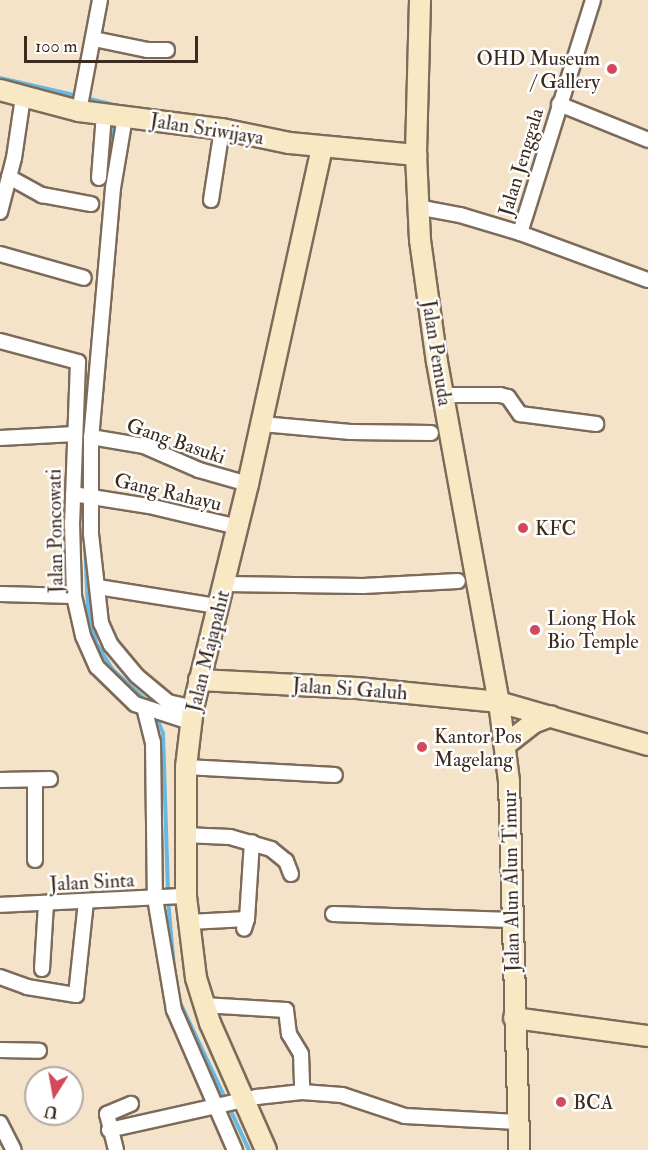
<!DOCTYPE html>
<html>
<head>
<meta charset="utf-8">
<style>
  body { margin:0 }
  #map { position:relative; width:648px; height:1150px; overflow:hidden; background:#f4e3c9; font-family:"IM FELL Double Pica",serif }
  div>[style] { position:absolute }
  .stream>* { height:4px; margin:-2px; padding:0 2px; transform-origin:2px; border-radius:2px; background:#68b8e2 }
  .roads { filter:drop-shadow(2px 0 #7c6b5a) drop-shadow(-2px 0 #7c6b5a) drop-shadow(0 2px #7c6b5a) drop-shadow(0 -2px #7c6b5a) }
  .street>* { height:14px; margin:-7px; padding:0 7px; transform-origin:7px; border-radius:7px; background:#fff }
  .secondary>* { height:20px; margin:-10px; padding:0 10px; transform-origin:10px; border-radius:10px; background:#f8e8c3 }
  .dots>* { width:16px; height:16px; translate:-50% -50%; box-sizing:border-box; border:3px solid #fff; border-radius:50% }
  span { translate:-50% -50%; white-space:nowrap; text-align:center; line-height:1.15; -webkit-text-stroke:5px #fff; paint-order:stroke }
  .poi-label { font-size:20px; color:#3b2a1e }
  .right { translate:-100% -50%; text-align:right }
  .left { translate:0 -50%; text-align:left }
  .street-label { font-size:20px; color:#3b2a1e }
  .north { position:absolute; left:24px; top:1066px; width:60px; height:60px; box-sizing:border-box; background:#fff; border:2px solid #b1aaa5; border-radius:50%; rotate:191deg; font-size:16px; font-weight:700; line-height:24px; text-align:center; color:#3b2a1e }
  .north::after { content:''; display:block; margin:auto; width:21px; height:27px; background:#d1495b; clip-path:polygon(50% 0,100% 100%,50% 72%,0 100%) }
  .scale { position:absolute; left:24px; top:36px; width:174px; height:27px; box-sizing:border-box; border:3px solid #3b2a1e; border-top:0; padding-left:8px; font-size:18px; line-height:21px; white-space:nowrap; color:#3b2a1e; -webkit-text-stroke:4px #fff; paint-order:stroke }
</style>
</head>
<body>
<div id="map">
  <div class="stream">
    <div style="left:0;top:78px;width:80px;rotate:13deg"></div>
    <div style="left:86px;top:98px;width:30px;rotate:14deg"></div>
    <div style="left:115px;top:105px;width:4px;rotate:104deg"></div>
    <div style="left:110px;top:166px;width:43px;rotate:-84.7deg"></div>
    <div style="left:84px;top:492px;width:20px;rotate:-90deg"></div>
    <div style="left:83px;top:499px;width:109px;rotate:87.4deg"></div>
    <div style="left:88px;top:608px;width:36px;rotate:77deg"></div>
    <div style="left:96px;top:643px;width:31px;rotate:58deg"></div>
    <div style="left:112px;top:669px;width:52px;rotate:42.6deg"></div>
    <div style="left:156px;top:716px;width:18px;rotate:68deg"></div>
    <div style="left:163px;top:733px;width:160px;rotate:88.2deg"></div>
    <div style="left:168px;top:900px;width:79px;rotate:84.9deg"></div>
    <div style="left:177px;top:996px;width:115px;rotate:64.8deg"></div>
    <div style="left:229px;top:1107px;width:47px;rotate:65.1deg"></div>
  </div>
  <div class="roads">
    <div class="street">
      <div style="left:94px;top:39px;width:54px;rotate:11.7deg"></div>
      <div style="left:147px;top:50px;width:20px"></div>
      <div style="left:559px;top:104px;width:96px;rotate:22deg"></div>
      <div style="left:79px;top:111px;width:113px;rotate:-79.3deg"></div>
      <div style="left:125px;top:117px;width:72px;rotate:99.6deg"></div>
      <div style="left:113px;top:188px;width:250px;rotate:95deg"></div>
      <div style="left:91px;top:437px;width:97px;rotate:90deg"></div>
      <div style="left:91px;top:534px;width:90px;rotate:83.6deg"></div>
      <div style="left:101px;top:623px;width:24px;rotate:66deg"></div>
      <div style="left:111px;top:645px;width:40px;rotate:50deg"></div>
      <div style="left:137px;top:676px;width:40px;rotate:40deg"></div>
      <div style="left:168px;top:702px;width:26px;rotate:13deg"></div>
      <div style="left:9px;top:177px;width:38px;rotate:29deg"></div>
      <div style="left:42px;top:195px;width:50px;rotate:10.4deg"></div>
      <div style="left:99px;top:178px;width:64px;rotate:-85.5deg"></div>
      <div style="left:211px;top:200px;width:72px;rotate:-81.2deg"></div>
      <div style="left:417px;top:207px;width:44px;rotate:10.5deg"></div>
      <div style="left:460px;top:215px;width:63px;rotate:16.7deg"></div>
      <div style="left:520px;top:233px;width:136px;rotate:20.2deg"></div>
      <div style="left:0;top:212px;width:56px;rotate:-75.5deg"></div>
      <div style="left:14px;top:158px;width:62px;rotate:-81.6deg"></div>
      <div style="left:520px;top:233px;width:244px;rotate:-72.6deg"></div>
      <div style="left:0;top:254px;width:87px;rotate:15.9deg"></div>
      <div style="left:0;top:341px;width:81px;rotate:15.1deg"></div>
      <div style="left:78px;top:362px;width:161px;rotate:92.1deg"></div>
      <div style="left:72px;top:523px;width:73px;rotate:88.4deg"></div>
      <div style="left:74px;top:596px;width:41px;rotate:77.3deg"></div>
      <div style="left:83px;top:636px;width:34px;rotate:66deg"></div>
      <div style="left:97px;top:667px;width:53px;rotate:44.2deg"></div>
      <div style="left:135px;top:704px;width:58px;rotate:18.1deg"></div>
      <div style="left:443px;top:395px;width:57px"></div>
      <div style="left:500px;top:395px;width:8px;rotate:14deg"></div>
      <div style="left:508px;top:397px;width:21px;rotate:55deg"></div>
      <div style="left:520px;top:414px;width:77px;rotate:7.5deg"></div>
      <div style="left:262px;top:424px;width:89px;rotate:5.1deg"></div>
      <div style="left:351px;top:432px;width:80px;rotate:0.7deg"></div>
      <div style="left:91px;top:437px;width:54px;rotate:9.6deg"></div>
      <div style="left:144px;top:446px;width:60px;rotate:23.6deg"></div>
      <div style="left:199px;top:470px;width:51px;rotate:15.9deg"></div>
      <div style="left:0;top:438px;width:75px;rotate:-3.1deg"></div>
      <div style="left:73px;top:494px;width:77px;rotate:9deg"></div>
      <div style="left:149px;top:506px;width:91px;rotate:13.3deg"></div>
      <div style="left:224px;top:584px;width:139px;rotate:0.8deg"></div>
      <div style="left:363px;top:586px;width:95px;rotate:-3deg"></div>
      <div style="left:98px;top:587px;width:121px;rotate:9.1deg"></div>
      <div style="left:0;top:594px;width:74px;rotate:1.5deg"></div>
      <div style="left:145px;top:711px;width:32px;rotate:76deg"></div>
      <div style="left:153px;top:742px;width:156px;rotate:89.3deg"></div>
      <div style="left:155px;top:898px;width:114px;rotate:80.4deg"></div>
      <div style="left:174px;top:1010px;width:153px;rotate:66.5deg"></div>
      <div style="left:186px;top:767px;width:149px;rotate:3.1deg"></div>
      <div style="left:0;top:780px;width:50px;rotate:-1.1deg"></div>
      <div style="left:184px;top:835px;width:46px;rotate:2.5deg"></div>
      <div style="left:230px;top:837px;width:43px;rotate:16.3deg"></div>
      <div style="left:271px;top:849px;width:19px;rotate:39deg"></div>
      <div style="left:286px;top:861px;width:14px;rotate:69deg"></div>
      <div style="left:35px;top:860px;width:80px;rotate:-90deg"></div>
      <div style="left:0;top:905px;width:186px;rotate:-2.8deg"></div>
      <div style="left:333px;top:914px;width:179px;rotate:1.9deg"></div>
      <div style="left:247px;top:919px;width:77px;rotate:-86.3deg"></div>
      <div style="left:189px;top:922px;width:58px;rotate:-3deg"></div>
      <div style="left:247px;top:919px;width:10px;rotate:107deg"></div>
      <div style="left:42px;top:969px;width:65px;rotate:-86.5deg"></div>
      <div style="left:0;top:977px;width:29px;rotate:20deg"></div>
      <div style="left:27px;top:987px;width:50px;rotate:9.3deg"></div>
      <div style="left:76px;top:995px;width:94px;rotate:-83.9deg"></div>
      <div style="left:203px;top:1005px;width:83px;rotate:3.4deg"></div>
      <div style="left:286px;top:1010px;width:24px;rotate:83deg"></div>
      <div style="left:289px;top:1034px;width:23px;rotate:59deg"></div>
      <div style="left:301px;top:1054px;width:38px;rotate:88deg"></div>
      <div style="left:0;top:1050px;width:39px;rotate:1deg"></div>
      <div style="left:0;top:1123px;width:30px;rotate:63deg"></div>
      <div style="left:109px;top:1130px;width:152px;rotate:-12.6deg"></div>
      <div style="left:257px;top:1097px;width:45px;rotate:-6.3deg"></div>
      <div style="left:302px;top:1092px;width:40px;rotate:4.3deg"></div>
      <div style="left:342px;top:1095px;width:66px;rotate:18.4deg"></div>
      <div style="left:405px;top:1116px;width:112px;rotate:3.1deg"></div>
      <div style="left:116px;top:1150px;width:37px;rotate:-104deg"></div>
      <div style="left:107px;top:1114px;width:26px;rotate:-23deg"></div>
    </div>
    <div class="secondary">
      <div style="left:420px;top:0;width:155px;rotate:91.5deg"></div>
      <div style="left:416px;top:155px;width:85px;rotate:87.3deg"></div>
      <div style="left:420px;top:240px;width:123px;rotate:82.1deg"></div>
      <div style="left:437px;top:362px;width:346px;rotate:79.7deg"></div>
      <div style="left:499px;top:702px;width:80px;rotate:82.8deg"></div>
      <div style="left:509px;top:781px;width:369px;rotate:88.4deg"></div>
      <div style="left:0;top:90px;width:82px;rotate:14.9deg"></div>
      <div style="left:79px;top:111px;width:144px;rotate:7.2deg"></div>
      <div style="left:222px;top:129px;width:68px;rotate:11.8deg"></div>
      <div style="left:289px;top:143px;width:128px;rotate:5.4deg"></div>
      <div style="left:199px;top:680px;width:158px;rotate:2.9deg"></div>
      <div style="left:357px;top:688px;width:143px;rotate:5.6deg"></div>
      <div style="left:499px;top:702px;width:155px;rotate:16.1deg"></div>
      <div style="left:505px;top:745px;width:36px;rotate:-38deg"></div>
      <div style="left:533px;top:723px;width:19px;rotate:-21deg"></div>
      <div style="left:514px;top:1018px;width:135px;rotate:7.7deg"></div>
      <div style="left:266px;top:1150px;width:139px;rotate:-113.8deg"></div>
      <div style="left:210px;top:1023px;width:47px;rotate:-107.3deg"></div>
      <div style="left:196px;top:978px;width:83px;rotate:-97deg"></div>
      <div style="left:186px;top:896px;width:129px;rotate:-90deg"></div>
      <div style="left:186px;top:767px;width:59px;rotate:-83.2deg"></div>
      <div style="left:193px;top:708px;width:231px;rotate:-76.2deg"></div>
      <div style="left:248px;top:484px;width:345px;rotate:-77.6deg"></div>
    </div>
  </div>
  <div class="dots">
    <div style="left:612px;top:69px;background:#d1495b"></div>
    <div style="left:523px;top:528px;background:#d1495b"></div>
    <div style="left:535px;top:630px;background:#d1495b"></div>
    <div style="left:422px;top:747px;background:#d1495b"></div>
    <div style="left:561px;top:1102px;background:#d1495b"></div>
  </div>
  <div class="poi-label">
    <span class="right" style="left:600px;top:70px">OHD Museum<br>/ Gallery</span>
    <span class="left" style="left:535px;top:528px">KFC</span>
    <span class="left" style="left:547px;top:630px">Liong Hok<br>Bio Temple</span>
    <span class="left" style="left:434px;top:748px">Kantor Pos<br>Magelang</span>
    <span class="left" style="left:573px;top:1102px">BCA</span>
  </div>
  <div class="street-label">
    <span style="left:207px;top:129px;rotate:9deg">Jalan Sriwijaya</span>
    <span style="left:521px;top:162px;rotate:-73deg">Jalan Jenggala</span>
    <span style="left:437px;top:353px;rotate:81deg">Jalan Pemuda</span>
    <span style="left:176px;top:441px;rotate:19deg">Gang Basuki</span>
    <span style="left:168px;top:492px;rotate:13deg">Gang Rahayu</span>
    <span style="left:55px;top:531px;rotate:-91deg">Jalan Poncowati</span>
    <span style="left:208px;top:651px;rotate:-76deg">Jalan Majapahit</span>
    <span style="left:350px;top:689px;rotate:4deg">Jalan Si Galuh</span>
    <span style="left:511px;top:881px;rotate:-91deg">Jalan Alun Alun Timur</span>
    <span style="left:92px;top:882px;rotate:-3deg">Jalan Sinta</span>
  </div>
  <div class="north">U</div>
  <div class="scale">100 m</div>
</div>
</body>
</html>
